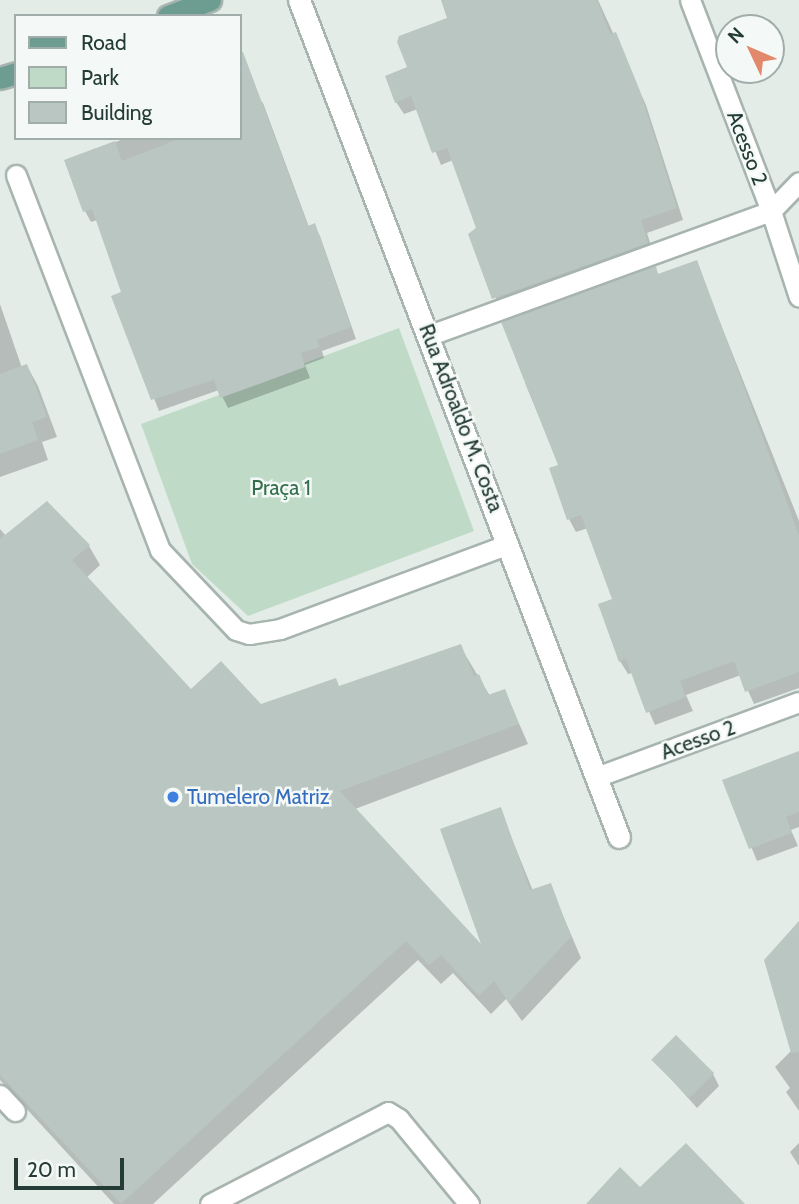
<!DOCTYPE html>
<html>
<head>
<meta charset="utf-8">
<style>
  body { margin:0 }
  #map { position:relative; width:799px; height:1204px; overflow:hidden; background:#e4ece8; font-family:Cabin,sans-serif }
  div>[style] { position:absolute }
  .green>* { inset:0; background:#bfdbc7 }
  .shadow>* { inset:0; background:#0003 }
  .building>* { inset:0; background:#bac6c1; transform-origin:0 0 }
  .roads { filter:drop-shadow(2px 0 #a7b4af) drop-shadow(-2px 0 #a7b4af) drop-shadow(0 2px #a7b4af) drop-shadow(0 -2px #a7b4af) }
  .service>* { height:19px; margin:-9.5px; padding:0 9.5px; transform-origin:9.5px; border-radius:9.5px; background:#fff }
  .minor>* { height:21px; margin:-10.5px; padding:0 10.5px; transform-origin:10.5px; border-radius:10.5px; background:#fff }
  .primary>* { height:21px; margin:-10.5px; padding:0 10.5px; transform-origin:10.5px; border-radius:10.5px; background:#6d9d91 }
  .dots>* { width:19px; height:19px; translate:-50% -50%; box-sizing:border-box; border:4px solid #f4f9f7; border-radius:50% }
  span { translate:-50% -50%; white-space:nowrap; text-align:center; line-height:1.15; -webkit-text-stroke:5px #f4f9f7; paint-order:stroke }
  .street-label { font-size:21px; color:#253c36 }
  .park-label { font-size:21px; color:#346e4b }
  .shop-label { font-size:21px; color:#366cbe }
  .left { translate:0 -50%; text-align:left }
  .legend { position:absolute; left:14px; top:14px; width:228px; height:126px; box-sizing:border-box; background:#f4f9f7; border:2px solid #a1adaa; margin:0; padding:9px 12px; list-style:none; font-size:21px; color:#253c36 }
  .legend li { display:flex; align-items:center; gap:14px; height:35px }
  .legend b { width:35px; border:2px solid #a1adaa }
  .north { position:absolute; left:715px; top:14px; width:70px; height:70px; box-sizing:border-box; background:#f4f9f7; border:2px solid #a1adaa; border-radius:50%; rotate:314deg; font-size:19px; font-weight:700; line-height:28px; text-align:center; color:#253c36 }
  .north::after { content:''; display:block; margin:auto; width:24px; height:32px; background:#e3896b; clip-path:polygon(50% 0,100% 100%,50% 72%,0 100%) }
  .scale { position:absolute; left:14px; top:1158px; width:110px; height:32px; box-sizing:border-box; border:4px solid #253c36; border-top:0; padding-left:9px; font-size:21px; line-height:24px; white-space:nowrap; color:#253c36; -webkit-text-stroke:5px #f4f9f7; paint-order:stroke }
</style>
</head>
<body>
<div id="map">
  <div class="green">
    <div style="clip-path:polygon(399px 328px,474px 531px,248px 616px,192px 564px,141px 424px)"></div>
  </div>
  <div class="shadow">
    <div style="clip-path:polygon(443px 0,598px 0,646px 105px,683px 220px,647px 233px,654px 255px,501px 311px,470px 234px,478px 228px,453px 160px,441px 165px,418px 109px,404px 114px,396px 102px,409px 68px,449px 19px)"></div>
    <div style="clip-path:polygon(240px 80px,263px 103px,309px 227px,314px 225px,320px 236px,356px 339px,322px 351px,324px 358px,305px 365px,310px 378px,228px 408px,219px 390px,159px 411px,114px 297px,123px 293px,97px 220px,91px 222px,85px 211px,66px 161px,126px 138px,240px 138px)"></div>
    <div style="clip-path:polygon(696px 262px,799px 521px,799px 688px,754px 704px,741px 675px,686px 695px,693px 711px,655px 725px,632px 673px,628px 674px,620px 661px,614px 600px,588px 528px,576px 532px,569px 519px,560px 466px,525px 383px,535px 376px,524px 380px,503px 323px,655px 268px,659px 276px)"></div>
    <div style="clip-path:polygon(0 304px,22px 368px,27px 366px,38px 386px,57px 437px,42px 442px,48px 460px,0 477px)"></div>
    <div style="clip-path:polygon(0 529px,6px 536px,89px 546px,100px 565px,86px 578px,191px 692px,260px 706px,339px 688px,460px 646px,490px 696px,505px 691px,528px 744px,355px 809px,485px 951px,500px 809px,533px 891px,550px 885px,581px 958px,522px 1021px,506px 999px,491px 1014px,453px 973px,441px 984px,418px 960px,153px 1204px,114px 1204px,0 1080px)"></div>
    <div style="clip-path:polygon(799px 753px,799px 827px,791px 830px,798px 846px,757px 861px,724px 781px)"></div>
    <div style="clip-path:polygon(799px 923px,799px 1111px,786px 1092px,790px 1088px,775px 1067px,792px 1050px)"></div>
    <div style="clip-path:polygon(654px 1060px,713px 1074px,719px 1086px,697px 1108px)"></div>
    <div style="clip-path:polygon(799px 1143px,799px 1166px,790px 1152px)"></div>
  </div>
  <div class="building">
    <div style="clip-path:polygon(441px 0,597px 0,610px 34px,616px 32px,640px 91px,677px 208px,641px 220px,648px 243px,492px 299px,468px 234px,476px 228px,447px 148px,432px 153px,411px 96px,395px 103px,385px 76px,407px 67px,397px 42px,399px 36px,447px 18px)"></div>
    <div style="clip-path:polygon(240px 52px,243px 52px,308px 226px,315px 223px,351px 327px,317px 340px,320px 347px,301px 353px,305px 367px,259px 384px,220px 398px,214px 380px,151px 400px,111px 296px,121px 292px,92px 209px,83px 212px,64px 160px,115px 141px,122px 161px,181px 138px,240px 138px)"></div>
    <div style="clip-path:polygon(697px 260px,799px 535px,799px 672px,745px 692px,734px 661px,680px 681px,686px 697px,646px 713px,626px 659px,619px 662px,598px 604px,612px 599px,581px 515px,567px 520px,549px 468px,558px 465px,501px 322px,656px 266px,658px 274px)"></div>
    <div style="clip-path:polygon(27px 364px,47px 417px,32px 422px,38px 440px,0 454px,0 374px)"></div>
    <div style="clip-path:polygon(47px 501px,90px 545px,72px 560px,191px 689px,221px 661px,261px 704px,336px 678px,339px 686px,461px 644px,474px 676px,479px 674px,488px 695px,505px 689px,519px 724px,340px 791px,481px 944px,440px 829px,501px 807px,530px 890px,551px 883px,571px 937px,509px 1003px,494px 981px,479px 996px,441px 955px,429px 965px,406px 941px,121px 1204px,0 1075px,0 539px)"></div>
    <div style="clip-path:polygon(799px 751px,799px 812px,786px 817px,792px 833px,749px 849px,722px 780px)"></div>
    <div style="clip-path:polygon(799px 921px,799px 1052px,791px 1053px,764px 960px)"></div>
    <div style="left:676px;top:1035px;width:54px;height:35px;rotate:45deg"></div>
    <div style="clip-path:polygon(686px 1143px,745px 1204px,586px 1204px,620px 1167px,640px 1187px)"></div>
  </div>
  <div class="roads">
    <div class="service">
      <div style="left:690px;top:0;width:226px;rotate:69deg"></div>
      <div style="left:771px;top:211px;width:90px;rotate:72deg"></div>
      <div style="left:16px;top:175px;width:402px;rotate:69deg"></div>
      <div style="left:160px;top:550px;width:110px;rotate:46.5deg"></div>
      <div style="left:236px;top:630px;width:14px;rotate:17deg"></div>
      <div style="left:249px;top:634px;width:31px;rotate:-9deg"></div>
      <div style="left:280px;top:629px;width:243px;rotate:-20.4deg"></div>
      <div style="left:430px;top:335px;width:363px;rotate:-20deg"></div>
      <div style="left:771px;top:211px;width:40px;rotate:-46deg"></div>
      <div style="left:596px;top:777px;width:216px;rotate:-20.3deg"></div>
      <div style="left:0;top:1095px;width:22px;rotate:47deg"></div>
      <div style="left:210px;top:1204px;width:200px;rotate:-27.3deg"></div>
      <div style="left:388px;top:1112px;width:13px;rotate:32deg"></div>
      <div style="left:399px;top:1119px;width:110px;rotate:50.5deg"></div>
    </div>
    <div class="minor">
      <div style="left:299px;top:0;width:896px;rotate:69.08deg"></div>
    </div>
    <div class="primary">
      <div style="left:168px;top:16px;width:45px;rotate:-20.9deg"></div>
      <div style="left:0;top:78px;width:17px;rotate:-17deg"></div>
    </div>
  </div>
  <div class="dots">
    <div style="left:173px;top:797px;background:#3f7fe0"></div>
  </div>
  <div class="street-label">
    <span style="left:747px;top:148px;rotate:69deg">Acesso 2</span>
    <span style="left:461px;top:418px;rotate:69deg">Rua Adroaldo M. Costa</span>
    <span style="left:698px;top:740px;rotate:-20deg">Acesso 2</span>
  </div>
  <div class="park-label">
    <span style="left:281px;top:488px">Praça 1</span>
  </div>
  <div class="shop-label">
    <span class="left" style="left:187px;top:797px">Tumelero Matriz</span>
  </div>
  <ul class="legend">
  <li><b style="height:9px;background:#6d9d91"></b>Road</li>
  <li><b style="height:19px;background:#bfdbc7"></b>Park</li>
  <li><b style="height:19px;background:#bac6c1"></b>Building</li>
  </ul>
  <div class="north">N</div>
  <div class="scale">20 m</div>
</div>
</body>
</html>
